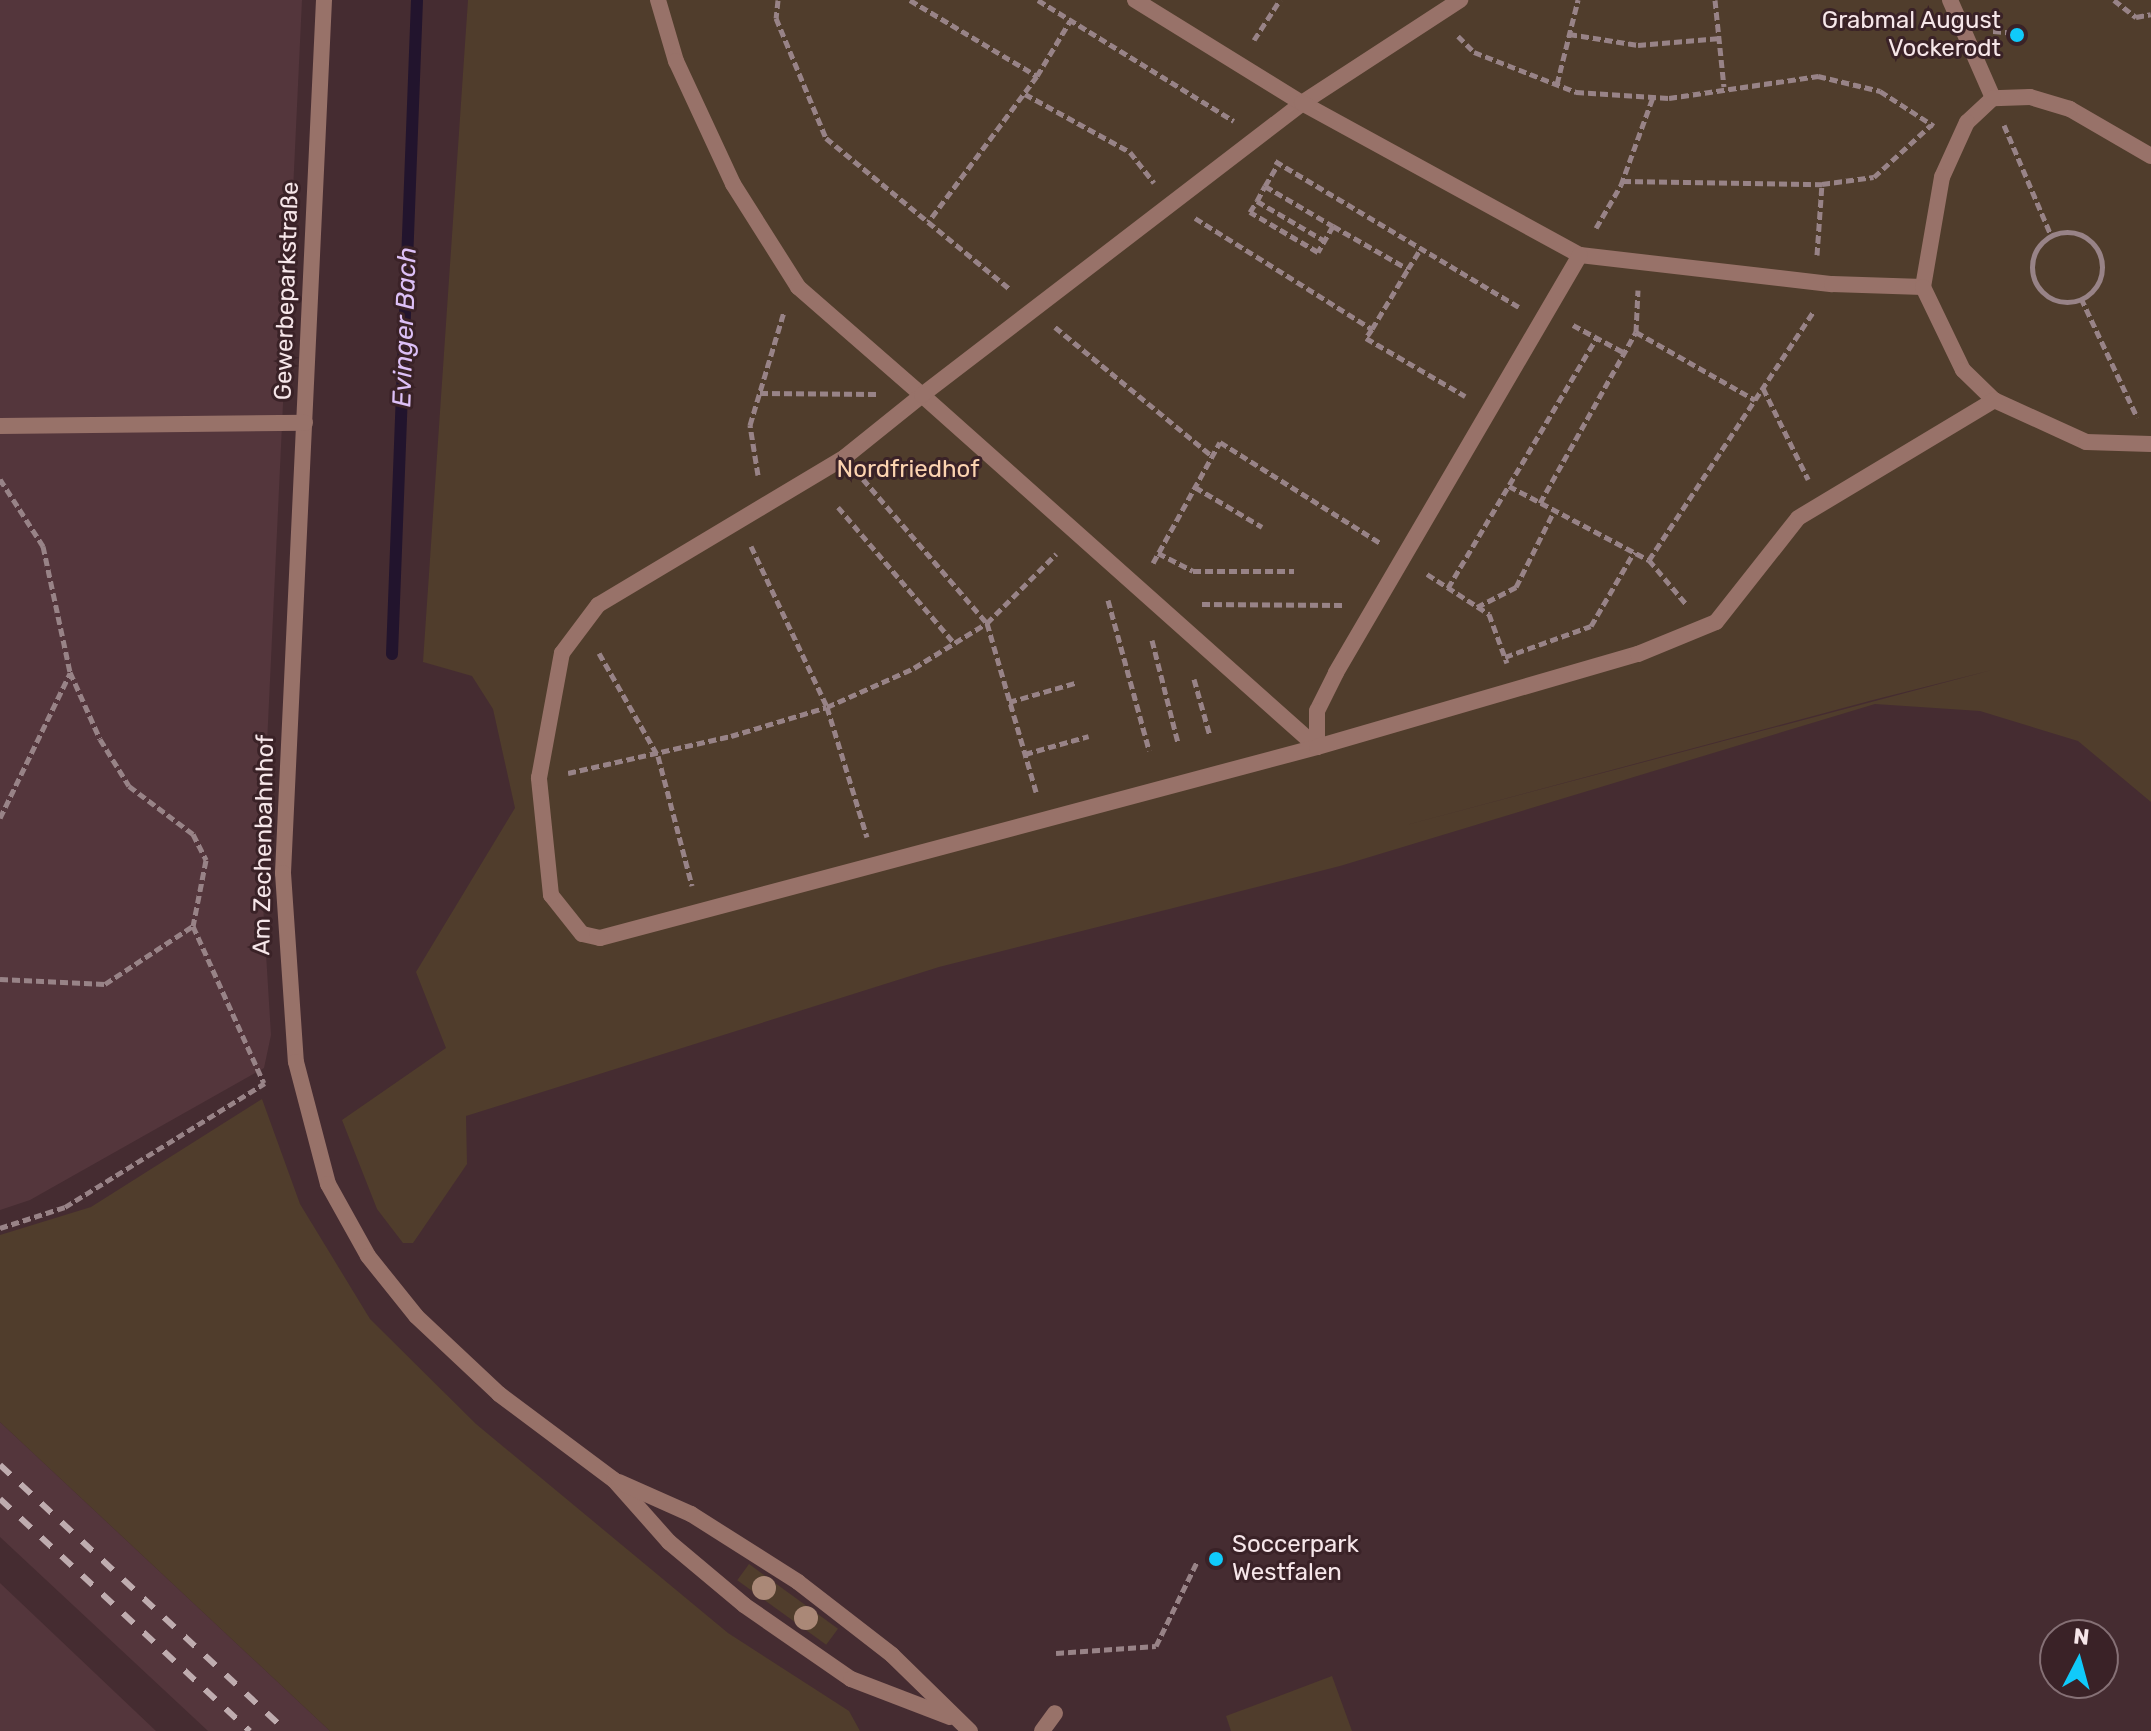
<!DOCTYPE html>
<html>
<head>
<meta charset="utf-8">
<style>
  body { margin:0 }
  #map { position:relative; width:2151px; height:1731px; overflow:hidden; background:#452c31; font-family:Rubik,sans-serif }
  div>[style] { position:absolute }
  .built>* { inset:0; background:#54363c }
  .green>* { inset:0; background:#503d2c; transform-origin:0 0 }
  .stream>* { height:12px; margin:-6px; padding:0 6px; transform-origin:6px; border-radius:6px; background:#22142d }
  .path>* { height:5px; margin-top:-2.5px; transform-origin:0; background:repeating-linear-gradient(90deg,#988387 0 8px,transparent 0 12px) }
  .path>.ring { margin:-2.5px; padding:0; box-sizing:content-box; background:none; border:5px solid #988387; border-radius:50% }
  .service>* { height:16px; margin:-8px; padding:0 8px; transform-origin:8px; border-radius:8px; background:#987269 }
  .minor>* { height:16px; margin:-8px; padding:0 8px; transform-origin:8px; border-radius:8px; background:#987269 }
  .rail>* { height:6px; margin-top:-3px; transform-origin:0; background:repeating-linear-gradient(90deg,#bfacaf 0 14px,transparent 0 28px) }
  .trees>* { width:24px; height:24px; margin:-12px; border-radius:50%; background:#a87 }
  .dots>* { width:22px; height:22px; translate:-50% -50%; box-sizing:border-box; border:4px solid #3a2227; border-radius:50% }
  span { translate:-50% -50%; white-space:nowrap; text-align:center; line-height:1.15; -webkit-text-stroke:6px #3a2227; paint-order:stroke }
  .poi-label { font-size:24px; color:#f6e6e9 }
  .right { translate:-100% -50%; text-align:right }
  .left { translate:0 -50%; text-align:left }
  .street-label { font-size:24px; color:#f6e6e9 }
  .park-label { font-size:24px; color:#fcd3b0 }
  .water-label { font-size:26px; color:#ddc0f7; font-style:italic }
  .north { position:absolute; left:2039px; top:1619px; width:80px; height:80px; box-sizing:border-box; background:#3a2227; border:2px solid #857075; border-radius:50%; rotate:6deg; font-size:22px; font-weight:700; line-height:32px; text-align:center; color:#f6e6e9 }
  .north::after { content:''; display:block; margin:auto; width:28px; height:36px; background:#10cafa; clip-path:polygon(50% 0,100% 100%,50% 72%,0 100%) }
</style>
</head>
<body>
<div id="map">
  <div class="built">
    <div style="clip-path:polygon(0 0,302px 0,261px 872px,271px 1035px,264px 1068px,30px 1200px,0 1210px)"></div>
    <div style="clip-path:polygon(0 1422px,330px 1731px,208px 1731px,0 1537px)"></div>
    <div style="clip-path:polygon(0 1583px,156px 1731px,0 1731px)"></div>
  </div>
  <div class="green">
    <div style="clip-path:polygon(evenodd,468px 0,2151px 0,2151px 802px,2078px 741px,1980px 711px,1875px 704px,1340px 866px,939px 967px,466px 1116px,467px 1164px,413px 1243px,403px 1243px,377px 1209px,342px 1120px,446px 1048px,416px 972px,515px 808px,493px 709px,472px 676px,423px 662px,468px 0,1992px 670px,1395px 828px,1873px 700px,1992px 670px)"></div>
    <div style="clip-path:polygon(262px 1099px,300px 1204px,370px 1319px,476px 1424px,728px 1633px,849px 1711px,860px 1731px,330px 1731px,0 1422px,0 1235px,91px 1207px)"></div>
    <div style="left:749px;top:1564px;width:110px;height:20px;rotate:36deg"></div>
    <div style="clip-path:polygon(1332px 1676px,1352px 1731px,1231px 1731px,1226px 1716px)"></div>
  </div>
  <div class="stream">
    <div style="left:392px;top:654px;width:654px;rotate:-87.81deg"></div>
  </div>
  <div class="path">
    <div style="left:778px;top:0;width:18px;rotate:96deg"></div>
    <div style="left:776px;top:18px;width:130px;rotate:67.4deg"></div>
    <div style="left:826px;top:138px;width:239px;rotate:39.4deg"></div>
    <div style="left:910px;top:0;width:148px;rotate:30.9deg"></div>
    <div style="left:1037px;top:76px;width:182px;rotate:126.7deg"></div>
    <div style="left:1038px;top:0;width:230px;rotate:31.7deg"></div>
    <div style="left:1715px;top:0;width:87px;rotate:84.1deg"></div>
    <div style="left:2114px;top:0;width:28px;rotate:38deg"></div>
    <div style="left:2136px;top:17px;width:15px;rotate:-11deg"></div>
    <div style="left:1993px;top:31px;width:23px;rotate:5deg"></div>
    <div style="left:1569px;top:34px;width:70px;rotate:9.1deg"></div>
    <div style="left:1638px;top:45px;width:83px;rotate:-4.8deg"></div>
    <div style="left:1458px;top:36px;width:23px;rotate:45deg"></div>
    <div style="left:1474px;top:52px;width:110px;rotate:21.4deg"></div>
    <div style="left:1576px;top:92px;width:93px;rotate:3.7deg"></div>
    <div style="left:1669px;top:98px;width:151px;rotate:-8.4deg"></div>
    <div style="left:1818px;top:76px;width:64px;rotate:13.6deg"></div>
    <div style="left:1880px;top:91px;width:64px;rotate:32.9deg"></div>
    <div style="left:1254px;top:40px;width:48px;rotate:-57deg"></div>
    <div style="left:1037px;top:76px;width:64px;rotate:-59deg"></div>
    <div style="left:1557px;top:84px;width:87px;rotate:-76deg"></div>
    <div style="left:1025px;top:94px;width:120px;rotate:28.9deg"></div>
    <div style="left:1130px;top:152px;width:39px;rotate:52deg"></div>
    <div style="left:2004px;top:125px;width:120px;rotate:66.9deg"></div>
    <div style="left:1275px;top:161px;width:284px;rotate:30.9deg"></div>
    <div style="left:1623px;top:181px;width:199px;rotate:0.9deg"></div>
    <div style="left:1822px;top:184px;width:52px;rotate:-7.7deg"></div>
    <div style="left:1874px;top:177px;width:77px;rotate:-42.4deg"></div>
    <div style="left:1265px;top:186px;width:79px;rotate:30.5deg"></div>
    <div style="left:1333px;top:226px;width:30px;rotate:120deg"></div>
    <div style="left:1318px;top:252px;width:79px;rotate:-149.5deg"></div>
    <div style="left:1250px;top:212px;width:13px;rotate:-58deg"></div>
    <div style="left:1257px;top:201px;width:17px;rotate:-62deg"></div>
    <div style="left:1265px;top:186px;width:23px;rotate:-59deg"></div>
    <div style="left:1257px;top:201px;width:79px;rotate:30.5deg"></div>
    <div style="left:1195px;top:218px;width:209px;rotate:32.1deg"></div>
    <div style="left:1372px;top:329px;width:70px;rotate:-59deg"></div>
    <div style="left:1333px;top:226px;width:86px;rotate:29.8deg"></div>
    <div style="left:1408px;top:269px;width:22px;rotate:-58deg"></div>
    <div style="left:1596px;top:228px;width:50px;rotate:-59.8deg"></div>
    <div style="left:1621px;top:185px;width:94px;rotate:-70deg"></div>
    <div class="ring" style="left:2032px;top:232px;width:65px;height:65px"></div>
    <div style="left:1817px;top:255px;width:71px;rotate:-86deg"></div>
    <div style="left:2081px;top:298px;width:132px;rotate:64.8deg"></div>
    <div style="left:1573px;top:325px;width:59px;rotate:28.3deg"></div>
    <div style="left:1055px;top:327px;width:203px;rotate:39.4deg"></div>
    <div style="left:1372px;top:329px;width:11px;rotate:124deg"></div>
    <div style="left:1366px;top:338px;width:115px;rotate:30.4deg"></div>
    <div style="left:1636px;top:332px;width:42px;rotate:-87.3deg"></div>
    <div style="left:1763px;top:388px;width:102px;rotate:63.7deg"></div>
    <div style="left:760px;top:393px;width:117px;rotate:0.5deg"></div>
    <div style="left:758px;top:475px;width:51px;rotate:-99.1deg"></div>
    <div style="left:750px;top:425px;width:118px;rotate:-73.3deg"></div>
    <div style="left:0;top:479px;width:80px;rotate:57.3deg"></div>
    <div style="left:43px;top:546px;width:129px;rotate:77.9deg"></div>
    <div style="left:70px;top:672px;width:73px;rotate:65.9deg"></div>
    <div style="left:100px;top:739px;width:55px;rotate:58.3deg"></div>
    <div style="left:129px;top:786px;width:80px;rotate:36.9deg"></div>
    <div style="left:193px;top:834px;width:29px;rotate:63deg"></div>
    <div style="left:206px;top:860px;width:67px;rotate:101.1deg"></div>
    <div style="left:193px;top:926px;width:172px;rotate:65.7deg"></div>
    <div style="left:863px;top:479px;width:190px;rotate:49.3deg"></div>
    <div style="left:987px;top:623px;width:176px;rotate:73.8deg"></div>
    <div style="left:1509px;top:486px;width:158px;rotate:27.9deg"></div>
    <div style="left:1649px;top:560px;width:297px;rotate:-56.5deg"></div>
    <div style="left:1195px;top:487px;width:78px;rotate:30.8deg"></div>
    <div style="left:1540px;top:503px;width:196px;rotate:-60.7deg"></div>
    <div style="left:1636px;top:332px;width:137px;rotate:29.7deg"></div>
    <div style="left:838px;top:507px;width:179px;rotate:49.5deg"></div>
    <div style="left:751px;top:546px;width:178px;rotate:64.7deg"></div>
    <div style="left:827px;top:707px;width:136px;rotate:72.9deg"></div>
    <div style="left:1158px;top:553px;width:39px;rotate:27deg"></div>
    <div style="left:1193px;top:571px;width:101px"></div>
    <div style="left:1649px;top:560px;width:59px;rotate:49.8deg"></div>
    <div style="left:1153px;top:563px;width:138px;rotate:-61deg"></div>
    <div style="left:1220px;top:442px;width:191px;rotate:32.2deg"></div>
    <div style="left:1427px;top:574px;width:74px;rotate:32.8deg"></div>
    <div style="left:1489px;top:614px;width:52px;rotate:69.8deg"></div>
    <div style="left:1448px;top:588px;width:292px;rotate:-59.3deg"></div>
    <div style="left:1108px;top:600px;width:156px;rotate:74.7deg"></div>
    <div style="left:1202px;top:604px;width:142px;rotate:0.4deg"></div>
    <div style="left:1477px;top:607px;width:44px;rotate:-27.1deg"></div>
    <div style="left:1516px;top:587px;width:85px;rotate:-63.4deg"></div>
    <div style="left:1152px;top:640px;width:106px;rotate:75.8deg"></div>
    <div style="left:599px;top:653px;width:119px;rotate:60.2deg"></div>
    <div style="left:658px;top:756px;width:134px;rotate:75.3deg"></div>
    <div style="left:1505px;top:657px;width:91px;rotate:-19.8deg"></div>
    <div style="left:1591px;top:626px;width:86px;rotate:-59.8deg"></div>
    <div style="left:1194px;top:679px;width:59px;rotate:74.3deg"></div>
    <div style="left:1009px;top:702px;width:69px;rotate:-16.1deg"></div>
    <div style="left:1025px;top:754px;width:66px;rotate:-15.7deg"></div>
    <div style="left:568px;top:773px;width:167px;rotate:-12.8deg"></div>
    <div style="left:731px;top:736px;width:100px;rotate:-16.8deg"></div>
    <div style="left:827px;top:707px;width:95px;rotate:-24.1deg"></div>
    <div style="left:914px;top:668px;width:86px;rotate:-31.7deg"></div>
    <div style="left:987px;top:623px;width:98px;rotate:-45deg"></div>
    <div style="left:0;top:818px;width:161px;rotate:-64.2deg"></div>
    <div style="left:0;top:979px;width:105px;rotate:2.7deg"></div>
    <div style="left:105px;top:984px;width:105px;rotate:-33.4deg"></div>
    <div style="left:0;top:1228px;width:68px;rotate:-17.9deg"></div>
    <div style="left:65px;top:1207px;width:235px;rotate:-31.8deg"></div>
    <div style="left:1056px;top:1653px;width:100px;rotate:-4deg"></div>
    <div style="left:1156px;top:1646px;width:93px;rotate:-64deg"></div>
  </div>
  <div class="service">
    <div style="left:658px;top:0;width:64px;rotate:73.6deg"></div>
    <div style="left:676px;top:61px;width:136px;rotate:65.1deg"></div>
    <div style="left:733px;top:184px;width:122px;rotate:57.7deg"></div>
    <div style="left:798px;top:287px;width:164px;rotate:41.1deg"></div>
    <div style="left:922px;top:395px;width:529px;rotate:41.71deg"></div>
    <div style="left:1317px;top:747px;width:742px;rotate:165.08deg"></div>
    <div style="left:600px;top:938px;width:18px;rotate:-167deg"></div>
    <div style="left:582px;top:934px;width:50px;rotate:-128.5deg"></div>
    <div style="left:551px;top:895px;width:118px;rotate:-95.9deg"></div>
    <div style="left:539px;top:778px;width:127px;rotate:-79.6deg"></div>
    <div style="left:562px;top:653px;width:60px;rotate:-53.1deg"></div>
    <div style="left:598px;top:605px;width:288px;rotate:-30.9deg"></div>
    <div style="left:845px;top:457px;width:99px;rotate:-38.8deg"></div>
    <div style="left:922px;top:395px;width:479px;rotate:-37.5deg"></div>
    <div style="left:1302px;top:103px;width:189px;rotate:-33.1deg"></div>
    <div style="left:1135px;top:0;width:196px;rotate:31.7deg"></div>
    <div style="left:1302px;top:103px;width:317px;rotate:28.7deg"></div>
    <div style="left:1580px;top:255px;width:254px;rotate:6.6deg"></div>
    <div style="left:1832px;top:284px;width:91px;rotate:1.9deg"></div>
    <div style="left:1950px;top:0;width:107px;rotate:66.3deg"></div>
    <div style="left:2151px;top:156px;width:94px;rotate:-149.9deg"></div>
    <div style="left:2070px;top:109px;width:42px;rotate:-163.3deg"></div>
    <div style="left:2030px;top:97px;width:37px;rotate:178deg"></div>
    <div style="left:1993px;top:98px;width:35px;rotate:137deg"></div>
    <div style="left:1967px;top:122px;width:60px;rotate:114.4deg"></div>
    <div style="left:1942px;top:177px;width:112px;rotate:99.8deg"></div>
    <div style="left:1923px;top:287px;width:92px;rotate:64.3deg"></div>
    <div style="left:1963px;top:370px;width:43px;rotate:44.1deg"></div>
    <div style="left:1994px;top:400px;width:101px;rotate:24.5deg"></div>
    <div style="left:2086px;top:442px;width:65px;rotate:1.8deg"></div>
    <div style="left:1580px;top:255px;width:484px;rotate:120.3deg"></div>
    <div style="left:1336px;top:673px;width:42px;rotate:116.6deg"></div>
    <div style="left:1317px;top:711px;width:36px;rotate:90deg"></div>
    <div style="left:1317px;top:747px;width:334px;rotate:-16.2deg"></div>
    <div style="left:1638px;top:654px;width:84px;rotate:-22.3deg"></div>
    <div style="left:1716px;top:622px;width:132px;rotate:-51.7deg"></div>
    <div style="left:1798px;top:518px;width:229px;rotate:-31deg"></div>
    <div style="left:1042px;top:1731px;width:22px;rotate:-54deg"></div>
  </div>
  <div class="minor">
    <div style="left:324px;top:0;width:874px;rotate:92.69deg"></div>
    <div style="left:283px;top:873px;width:189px;rotate:86.1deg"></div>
    <div style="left:296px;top:1062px;width:126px;rotate:75.3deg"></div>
    <div style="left:328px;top:1184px;width:82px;rotate:60.9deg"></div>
    <div style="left:368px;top:1256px;width:77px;rotate:51.3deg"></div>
    <div style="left:416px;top:1316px;width:114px;rotate:43.2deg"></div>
    <div style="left:499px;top:1394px;width:144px;rotate:36.8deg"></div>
    <div style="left:614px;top:1480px;width:83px;rotate:48.4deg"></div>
    <div style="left:669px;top:1542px;width:98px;rotate:40deg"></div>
    <div style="left:744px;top:1605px;width:130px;rotate:34.7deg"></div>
    <div style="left:851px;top:1679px;width:106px;rotate:21deg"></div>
    <div style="left:0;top:426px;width:305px;rotate:-0.6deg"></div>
    <div style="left:619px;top:1482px;width:79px;rotate:24deg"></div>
    <div style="left:691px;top:1514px;width:127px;rotate:32.4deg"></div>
    <div style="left:798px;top:1582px;width:119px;rotate:37.8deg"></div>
    <div style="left:892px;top:1655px;width:109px;rotate:44.3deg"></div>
  </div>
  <div class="rail">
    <div style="left:0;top:1465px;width:391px;rotate:42.9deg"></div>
    <div style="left:0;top:1499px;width:341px;rotate:42.9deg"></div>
  </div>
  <div class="trees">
    <div style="left:764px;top:1588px"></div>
    <div style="left:806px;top:1618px"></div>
  </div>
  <div class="dots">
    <div style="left:2017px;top:35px;background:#10cafa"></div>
    <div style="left:1216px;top:1559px;background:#10cafa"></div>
  </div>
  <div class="poi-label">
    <span class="right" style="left:2001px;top:35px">Grabmal August<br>Vockerodt</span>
    <span class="left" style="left:1232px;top:1559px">Soccerpark<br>Westfalen</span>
  </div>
  <div class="street-label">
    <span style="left:287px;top:291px;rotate:-88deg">Gewerbeparkstraße</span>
    <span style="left:264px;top:845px;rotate:-89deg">Am Zechenbahnhof</span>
  </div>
  <div class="park-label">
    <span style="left:908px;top:470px">Nordfriedhof</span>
  </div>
  <div class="water-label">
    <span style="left:405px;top:327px;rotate:-88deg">Evinger Bach</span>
  </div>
  <div class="north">N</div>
</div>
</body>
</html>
